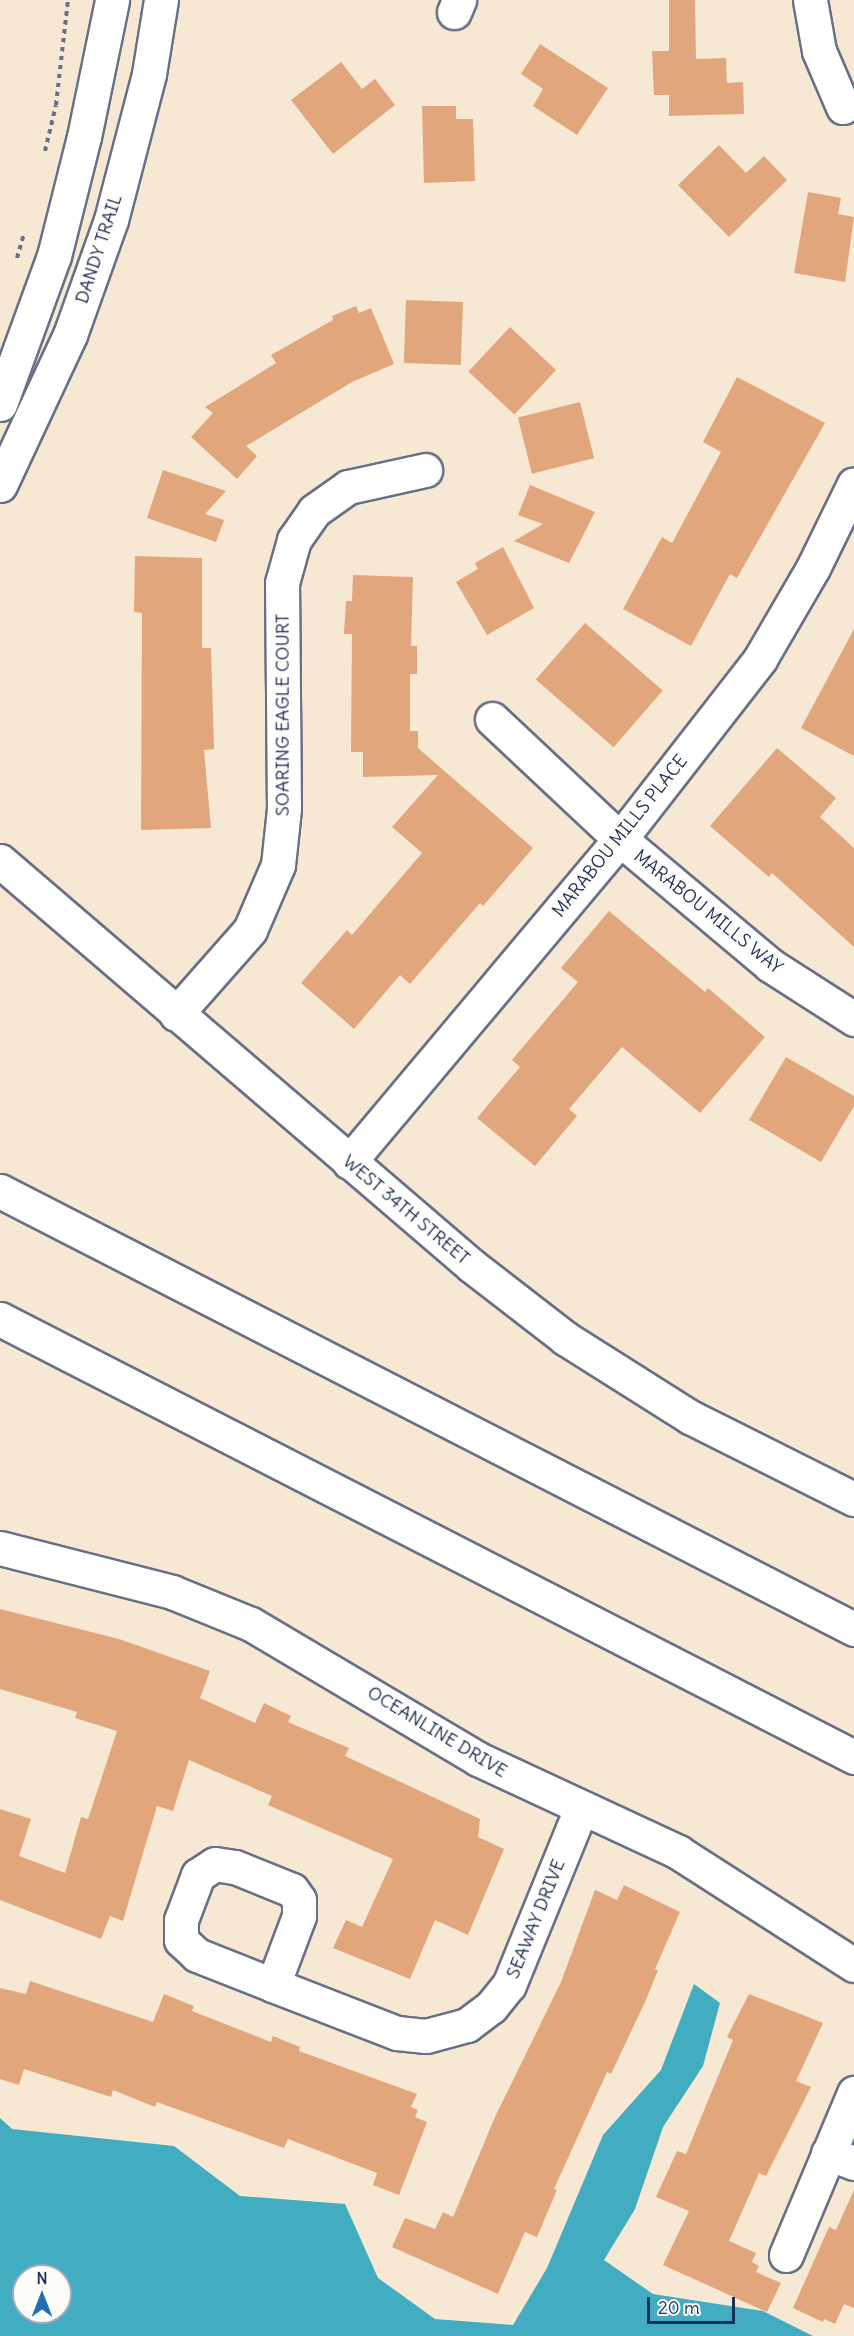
<!DOCTYPE html>
<html>
<head>
<meta charset="utf-8">
<style>
  body { margin:0 }
  #map { position:relative; width:854px; height:2336px; overflow:hidden; background:#f6e8d3; font-family:Delius,sans-serif }
  div>[style] { position:absolute }
  .water>* { inset:0; background:#42acc1 }
  .building>* { inset:0; background:#e2a67d; transform-origin:0 0 }
  .path>* { height:4px; margin-top:-2px; transform-origin:0; background:repeating-linear-gradient(90deg,#687087 0 4.5px,transparent 0 9px) }
  .roads { filter:drop-shadow(2px 0 #687087) drop-shadow(-2px 0 #687087) drop-shadow(0 2px #687087) drop-shadow(0 -2px #687087) }
  .minor>* { height:33px; margin:-16.5px; padding:0 16.5px; transform-origin:16.5px; border-radius:16.5px; background:#fff }
  .tertiary>* { height:33px; margin:-16.5px; padding:0 16.5px; transform-origin:16.5px; border-radius:16.5px; background:#fff }
  .secondary>* { height:33px; margin:-16.5px; padding:0 16.5px; transform-origin:16.5px; border-radius:16.5px; background:#fff }
  .motorway>* { height:33px; margin:-16.5px; padding:0 16.5px; transform-origin:16.5px; border-radius:16.5px; background:#fff }
  span { translate:-50% -50%; white-space:nowrap; text-align:center; line-height:1.15; -webkit-text-stroke:4.5px #fdfcf7; paint-order:stroke }
  .street-label { font-size:18px; color:#1b2f5e }
  .north { position:absolute; left:12px; top:2264px; width:60px; height:60px; box-sizing:border-box; background:#fdfcf7; border:2px solid #a3aaba; border-radius:50%; rotate:0deg; font-size:16px; font-weight:700; line-height:24px; text-align:center; color:#1b2f5e }
  .north::after { content:''; display:block; margin:auto; width:21px; height:27px; background:#1f6fb2; clip-path:polygon(50% 0,100% 100%,50% 72%,0 100%) }
  .scale { position:absolute; left:647px; top:2297px; width:88px; height:27px; box-sizing:border-box; border:3px solid #1b2f5e; border-top:0; padding-left:8px; font-size:18px; line-height:21px; white-space:nowrap; color:#1b2f5e; -webkit-text-stroke:4px #fdfcf7; paint-order:stroke }
</style>
</head>
<body>
<div id="map">
  <div class="water">
    <div style="clip-path:polygon(evenodd,694px 1984px,720px 2003px,703px 2066px,663px 2127px,635px 2209px,604px 2260px,653px 2294px,763px 2311px,813px 2336px,0 2336px,0 2118px,12px 2129px,174px 2146px,240px 2196px,345px 2204px,378px 2278px,435px 2319px,513px 2325px,547px 2268px,603px 2135px,661px 2070px,694px 1984px,24px 2276px,60px 2276px,60px 2312px,24px 2312px,24px 2276px)"></div>
  </div>
  <div class="building">
    <div style="clip-path:polygon(669px 0,695px 0,696px 59px,726px 58px,727px 83px,743px 82px,744px 114px,669px 116px,669px 95px,654px 95px,652px 51px,669px 51px)"></div>
    <div style="clip-path:polygon(540px 44px,608px 88px,577px 135px,533px 106px,543px 89px,521px 74px)"></div>
    <div style="clip-path:polygon(341px 62px,362px 89px,375px 79px,395px 105px,333px 154px,291px 100px)"></div>
    <div style="clip-path:polygon(422px 106px,456px 106px,456px 119px,473px 119px,475px 181px,424px 183px)"></div>
    <div style="clip-path:polygon(719px 145px,746px 173px,764px 156px,787px 180px,729px 237px,678px 185px)"></div>
    <div style="clip-path:polygon(808px 192px,841px 198px,838px 214px,854px 217px,845px 282px,794px 273px)"></div>
    <div style="left:406px;top:300px;width:57px;height:63px;rotate:2deg"></div>
    <div style="clip-path:polygon(356px 306px,359px 313px,371px 308px,394px 364px,352px 382px,246px 446px,257px 456px,237px 479px,191px 437px,213px 413px,205px 407px,276px 363px,271px 355px,333px 320px,332px 316px)"></div>
    <div style="left:510px;top:327px;width:63px;height:61px;rotate:43deg"></div>
    <div style="clip-path:polygon(737px 377px,825px 423px,737px 578px,730px 574px,691px 646px,623px 609px,662px 537px,672px 543px,721px 452px,703px 442px)"></div>
    <div style="left:580px;top:402px;width:58px;height:64px;rotate:76deg"></div>
    <div style="clip-path:polygon(163px 470px,226px 491px,205px 514px,224px 520px,216px 542px,147px 518px)"></div>
    <div style="clip-path:polygon(530px 485px,595px 512px,569px 563px,514px 541px,543px 524px,518px 515px)"></div>
    <div style="clip-path:polygon(503px 547px,534px 608px,487px 635px,456px 582px,478px 569px,475px 563px)"></div>
    <div style="clip-path:polygon(135px 556px,202px 558px,202px 648px,211px 648px,214px 749px,204px 750px,211px 828px,141px 830px,142px 613px,134px 612px)"></div>
    <div style="clip-path:polygon(353px 575px,413px 577px,411px 646px,417px 646px,417px 674px,410px 674px,410px 731px,418px 731px,418px 748px,533px 848px,483px 906px,480px 903px,410px 984px,400px 975px,354px 1029px,301px 983px,347px 930px,352px 935px,422px 853px,392px 827px,438px 775px,363px 777px,363px 752px,351px 752px,352px 634px,344px 634px,346px 601px,352px 601px)"></div>
    <div style="left:585px;top:623px;width:103px;height:75px;rotate:41deg"></div>
    <div style="clip-path:polygon(854px 629px,854px 756px,801px 728px)"></div>
    <div style="clip-path:polygon(777px 748px,836px 798px,820px 817px,854px 848px,854px 947px,772px 873px,769px 877px,710px 826px)"></div>
    <div style="clip-path:polygon(609px 911px,705px 992px,708px 988px,765px 1037px,700px 1113px,622px 1047px,569px 1109px,577px 1116px,535px 1166px,477px 1118px,520px 1067px,512px 1060px,578px 982px,561px 968px)"></div>
    <div style="clip-path:polygon(786px 1057px,854px 1096px,854px 1106px,821px 1162px,749px 1120px)"></div>
    <div style="clip-path:polygon(0 1609px,119px 1639px,210px 1671px,200px 1698px,255px 1723px,264px 1703px,291px 1716px,288px 1722px,349px 1748px,345px 1756px,480px 1819px,478px 1837px,504px 1849px,468px 1935px,435px 1920px,410px 1979px,333px 1948px,346px 1920px,362px 1927px,393px 1859px,268px 1805px,272px 1796px,189px 1760px,173px 1811px,157px 1806px,123px 1921px,110px 1916px,101px 1939px,0 1900px,0 1809px,31px 1819px,19px 1856px,65px 1873px,81px 1817px,88px 1819px,117px 1731px,75px 1718px,77px 1712px,0 1689px)"></div>
    <div style="clip-path:polygon(624px 1885px,680px 1912px,655px 1969px,658px 1970px,646px 2000px,611px 2074px,607px 2072px,554px 2189px,557px 2190px,537px 2237px,525px 2232px,498px 2294px,392px 2247px,405px 2218px,435px 2229px,443px 2212px,453px 2217px,495px 2117px,561px 1982px,595px 1890px,617px 1900px)"></div>
    <div style="clip-path:polygon(30px 1981px,153px 2022px,164px 1994px,194px 2006px,192px 2011px,271px 2042px,273px 2036px,300px 2047px,299px 2051px,417px 2094px,411px 2107px,418px 2110px,415px 2117px,427px 2122px,399px 2195px,373px 2185px,377px 2173px,288px 2139px,284px 2148px,157px 2102px,155px 2107px,113px 2090px,111px 2097px,24px 2069px,19px 2085px,0 2079px,0 1988px,26px 1994px)"></div>
    <div style="clip-path:polygon(749px 1994px,823px 2023px,796px 2081px,811px 2087px,766px 2176px,759px 2173px,729px 2241px,756px 2253px,752px 2262px,759px 2266px,756px 2272px,781px 2283px,767px 2312px,663px 2265px,689px 2211px,656px 2197px,677px 2151px,686px 2154px,733px 2040px,727px 2037px)"></div>
    <div style="clip-path:polygon(854px 2190px,854px 2308px,844px 2304px,835px 2324px,824px 2319px,823px 2322px,793px 2308px,829px 2227px,836px 2230px)"></div>
  </div>
  <div class="path">
    <div style="left:45px;top:151px;width:47px;rotate:-76.6deg"></div>
    <div style="left:56px;top:105px;width:106px;rotate:-83.5deg"></div>
    <div style="left:17px;top:258px;width:25px;rotate:-74deg"></div>
  </div>
  <div class="roads">
    <div class="minor">
      <div style="left:810px;top:0;width:52px;rotate:80deg"></div>
      <div style="left:819px;top:51px;width:61px;rotate:66.8deg"></div>
      <div style="left:454px;top:12px;width:13px;rotate:-67deg"></div>
      <div style="left:492px;top:719px;width:175px;rotate:43.2deg"></div>
      <div style="left:620px;top:839px;width:196px;rotate:40deg"></div>
      <div style="left:770px;top:965px;width:100px;rotate:32.7deg"></div>
      <div style="left:176px;top:1014px;width:112px;rotate:-48.6deg"></div>
      <div style="left:250px;top:930px;width:71px;rotate:-66.7deg"></div>
      <div style="left:278px;top:865px;width:56px;rotate:-83.9deg"></div>
      <div style="left:284px;top:809px;width:226px;rotate:-90.5deg"></div>
      <div style="left:282px;top:583px;width:45px;rotate:-74.4deg"></div>
      <div style="left:294px;top:540px;width:35px;rotate:-55deg"></div>
      <div style="left:314px;top:511px;width:42px;rotate:-35.2deg"></div>
      <div style="left:348px;top:487px;width:79px;rotate:-12.4deg"></div>
      <div style="left:349px;top:1162px;width:422px;rotate:-50deg"></div>
      <div style="left:620px;top:839px;width:228px;rotate:-52.1deg"></div>
      <div style="left:760px;top:659px;width:105px;rotate:-59.8deg"></div>
      <div style="left:813px;top:568px;width:93px;rotate:-64deg"></div>
      <div style="left:0;top:1548px;width:178px;rotate:14.3deg"></div>
      <div style="left:172px;top:1592px;width:85px;rotate:22.1deg"></div>
      <div style="left:251px;top:1624px;width:264px;rotate:30.7deg"></div>
      <div style="left:478px;top:1759px;width:221px;rotate:24.9deg"></div>
      <div style="left:678px;top:1852px;width:209px;rotate:32.7deg"></div>
      <div style="left:215px;top:1864px;width:20px;rotate:9deg"></div>
      <div style="left:235px;top:1867px;width:61px;rotate:22deg"></div>
      <div style="left:292px;top:1890px;width:12px;rotate:55deg"></div>
      <div style="left:299px;top:1900px;width:16px;rotate:90deg"></div>
      <div style="left:299px;top:1916px;width:74px;rotate:110.6deg"></div>
      <div style="left:273px;top:1985px;width:82px;rotate:-158.5deg"></div>
      <div style="left:197px;top:1955px;width:22px;rotate:-137deg"></div>
      <div style="left:181px;top:1940px;width:20px;rotate:-90deg"></div>
      <div style="left:181px;top:1920px;width:48px;rotate:-69.3deg"></div>
      <div style="left:198px;top:1875px;width:20px;rotate:-33deg"></div>
      <div style="left:273px;top:1985px;width:133px;rotate:21.2deg"></div>
      <div style="left:397px;top:2033px;width:29px;rotate:6deg"></div>
      <div style="left:426px;top:2036px;width:42px;rotate:-15deg"></div>
      <div style="left:467px;top:2025px;width:30px;rotate:-37deg"></div>
      <div style="left:491px;top:2007px;width:28px;rotate:-51deg"></div>
      <div style="left:509px;top:1985px;width:190px;rotate:-67.8deg"></div>
      <div style="left:828px;top:2153px;width:28px;rotate:21deg"></div>
      <div style="left:786px;top:2255px;width:176px;rotate:-67.2deg"></div>
    </div>
    <div class="tertiary">
      <div style="left:0;top:861px;width:622px;rotate:40.63deg"></div>
      <div style="left:472px;top:1266px;width:118px;rotate:37.7deg"></div>
      <div style="left:565px;top:1338px;width:148px;rotate:32.3deg"></div>
      <div style="left:690px;top:1417px;width:183px;rotate:26.6deg"></div>
    </div>
    <div class="secondary">
      <div style="left:0;top:404px;width:158px;rotate:-70deg"></div>
      <div style="left:54px;top:256px;width:123px;rotate:-75.9deg"></div>
      <div style="left:84px;top:137px;width:140px;rotate:-78.4deg"></div>
      <div style="left:0;top:485px;width:166px;rotate:-65deg"></div>
      <div style="left:70px;top:335px;width:122px;rotate:-70.4deg"></div>
      <div style="left:111px;top:220px;width:151px;rotate:-75.4deg"></div>
      <div style="left:149px;top:74px;width:75px;rotate:-80.8deg"></div>
    </div>
    <div class="motorway">
      <div style="left:0;top:1191px;width:960px;rotate:27.15deg"></div>
      <div style="left:0;top:1319px;width:960px;rotate:27.15deg"></div>
    </div>
  </div>
  <div class="street-label">
    <span style="left:99px;top:249px;rotate:-72deg">DANDY TRAIL</span>
    <span style="left:283px;top:715px;rotate:-90deg">SOARING EAGLE COURT</span>
    <span style="left:620px;top:836px;rotate:-51deg">MARABOU MILLS PLACE</span>
    <span style="left:708px;top:912px;rotate:39deg">MARABOU MILLS WAY</span>
    <span style="left:406px;top:1210px;rotate:40deg">WEST 34TH STREET</span>
    <span style="left:437px;top:1732px;rotate:31deg">OCEANLINE DRIVE</span>
    <span style="left:536px;top:1919px;rotate:-68deg">SEAWAY DRIVE</span>
  </div>
  <div class="north">N</div>
  <div class="scale">20 m</div>
</div>
</body>
</html>
